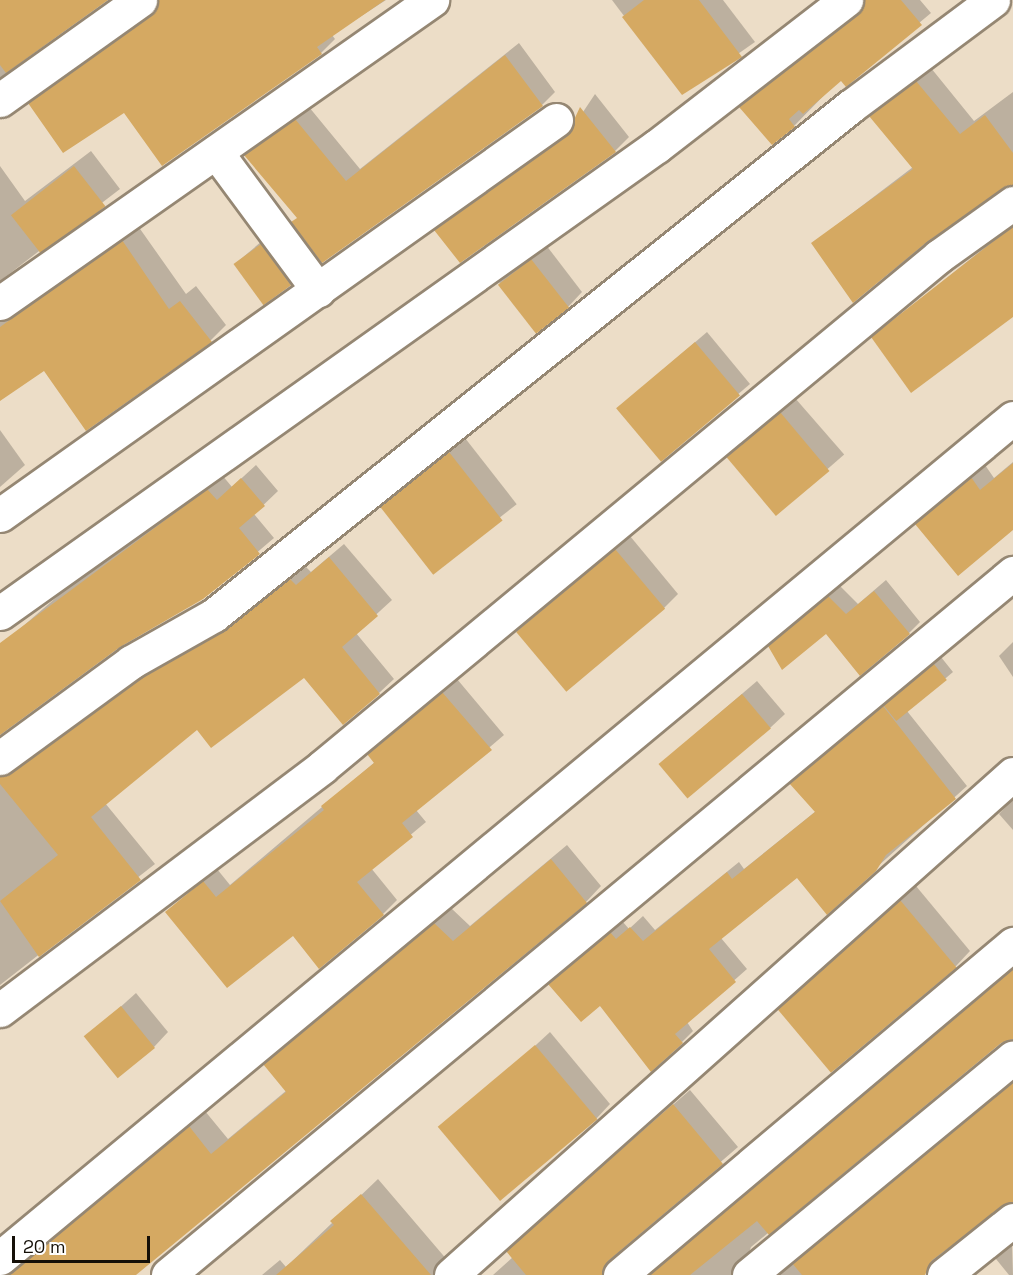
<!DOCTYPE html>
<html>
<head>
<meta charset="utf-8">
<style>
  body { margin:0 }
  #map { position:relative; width:1013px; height:1275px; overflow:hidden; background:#ecddc7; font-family:"Space Grotesk",sans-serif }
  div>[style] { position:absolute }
  .shadow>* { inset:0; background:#0003; transform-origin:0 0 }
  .building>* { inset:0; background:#d5a962; transform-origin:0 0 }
  .roads { filter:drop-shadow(2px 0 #958773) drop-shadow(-2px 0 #958773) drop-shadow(0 2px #958773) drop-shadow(0 -2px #958773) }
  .minor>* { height:33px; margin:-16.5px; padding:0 16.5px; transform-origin:16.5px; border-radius:16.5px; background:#fff }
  span { translate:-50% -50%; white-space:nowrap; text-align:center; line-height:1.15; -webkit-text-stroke:6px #fff; paint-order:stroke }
  .scale { position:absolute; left:12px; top:1236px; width:138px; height:27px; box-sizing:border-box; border:3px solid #151008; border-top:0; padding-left:8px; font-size:18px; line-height:21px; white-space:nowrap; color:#151008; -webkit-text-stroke:4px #fff; paint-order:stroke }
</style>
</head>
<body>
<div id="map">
  <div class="shadow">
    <div style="clip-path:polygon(0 0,106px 0,0 78px)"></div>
    <div style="clip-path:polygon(161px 0,386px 0,332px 35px,335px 39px,321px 53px,124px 111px,30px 103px,155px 10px)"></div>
    <div style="clip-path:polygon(612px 0,723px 0,755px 42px,682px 93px)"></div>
    <div style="clip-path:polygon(864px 0,920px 0,931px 13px,846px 84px,841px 78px,794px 126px,741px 107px,863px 10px)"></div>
    <div style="clip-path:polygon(519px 43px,555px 92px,542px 105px,298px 217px,246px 155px,309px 107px,360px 169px)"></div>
    <div style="clip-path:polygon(931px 68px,974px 121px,1013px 92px,1013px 185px,1002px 186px,853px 301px,813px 243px,913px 167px,872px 116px)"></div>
    <div style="clip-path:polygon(595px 94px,629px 137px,615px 151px,436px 230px,571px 130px)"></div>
    <div style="clip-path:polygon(91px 151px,120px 189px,0 281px,0 166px,25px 201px)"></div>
    <div style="clip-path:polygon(282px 224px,311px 263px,290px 284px,235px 264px)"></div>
    <div style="clip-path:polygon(1013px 225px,1013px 315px,912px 391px,873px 337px)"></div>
    <div style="clip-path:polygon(138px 226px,186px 294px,196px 286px,226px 325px,211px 340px,44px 369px,0 400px,0 293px)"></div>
    <div style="clip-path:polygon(546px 245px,582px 292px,568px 307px,499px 283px)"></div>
    <div style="clip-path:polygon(707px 332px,750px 384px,661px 460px,630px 398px)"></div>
    <div style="left:795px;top:398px;width:75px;height:89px;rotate:49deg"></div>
    <div style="clip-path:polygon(0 430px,25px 465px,0 487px)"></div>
    <div style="left:465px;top:438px;width:84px;height:108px;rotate:52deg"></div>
    <div style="clip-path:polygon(1013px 462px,1013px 529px,917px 524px,985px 465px,994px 478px)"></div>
    <div style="clip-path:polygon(256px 465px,278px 491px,254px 514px,274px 538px,203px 598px,119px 646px,0 734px,0 646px,80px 577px,222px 475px,232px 487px)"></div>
    <div style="clip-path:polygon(630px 536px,678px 594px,664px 608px,517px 631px)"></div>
    <div style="clip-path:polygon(344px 544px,392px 600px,356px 633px,394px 679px,379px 693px,305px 676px,197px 728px,105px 803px,155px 864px,0 985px,0 752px,27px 759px,157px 664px,239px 617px,305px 566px,311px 572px)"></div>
    <div style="clip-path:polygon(886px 580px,920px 622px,909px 633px,827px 632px,770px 646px,840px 586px,858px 604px)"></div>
    <div style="clip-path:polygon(1013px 642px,1013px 677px,999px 656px)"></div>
    <div style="clip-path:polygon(941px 657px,953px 672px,907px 711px,967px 786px,827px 912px,797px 876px,721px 938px,747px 969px,687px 1022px,693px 1031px,682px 1042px,550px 984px,623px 922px,629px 929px,643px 916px,655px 930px,739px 862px,744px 869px,816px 811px,802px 772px)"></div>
    <div style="clip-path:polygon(457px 679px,504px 735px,416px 810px,426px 822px,371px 868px,397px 900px,383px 914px,293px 934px,167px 912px,217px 869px,230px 885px,375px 762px,369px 754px)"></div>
    <div style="clip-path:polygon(757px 681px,785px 714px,770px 728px,660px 764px)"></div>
    <div style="clip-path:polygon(1013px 799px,1013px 830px,999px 814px)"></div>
    <div style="clip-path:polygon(567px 845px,601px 886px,586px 902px,134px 1275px,0 1275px,15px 1261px,29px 1257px,205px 1111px,228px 1139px,287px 1090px,265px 1064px,281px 1049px,451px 908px,470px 926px)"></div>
    <div style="clip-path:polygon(916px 886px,970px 951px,956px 966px,794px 995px)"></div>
    <div style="clip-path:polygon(1013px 968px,1013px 1039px,1000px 1041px,751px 1247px,746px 1261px,759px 1275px,647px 1275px)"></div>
    <div style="clip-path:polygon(136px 993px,168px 1032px,154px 1047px,87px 1037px)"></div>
    <div style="clip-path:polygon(550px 1032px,610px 1104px,596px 1119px,458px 1117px)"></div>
    <div style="clip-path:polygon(1013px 1080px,1013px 1202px,1001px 1204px,945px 1248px,923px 1275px,776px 1275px)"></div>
    <div style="clip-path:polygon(690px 1090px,738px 1147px,622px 1247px,617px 1261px,630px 1275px,493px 1275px,513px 1257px,524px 1235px)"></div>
    <div style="clip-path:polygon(378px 1179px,460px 1275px,262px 1275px,280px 1260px,286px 1267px)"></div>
    <div style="clip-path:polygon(1012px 1244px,1013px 1275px,1009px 1275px,996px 1259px)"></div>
  </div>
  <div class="building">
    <div style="clip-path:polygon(0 0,108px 0,6px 73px,0 65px)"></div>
    <div style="clip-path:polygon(158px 0,385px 0,317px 47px,322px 54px,162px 166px,124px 113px,63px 153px,28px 103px,151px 15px)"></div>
    <div style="clip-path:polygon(644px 0,699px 0,742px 57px,682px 95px,622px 17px)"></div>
    <div style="clip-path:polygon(864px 0,901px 0,922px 25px,846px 87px,841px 81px,803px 114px,799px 110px,789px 119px,795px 127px,772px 145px,739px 107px,857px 15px)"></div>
    <div style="clip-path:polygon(505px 55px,543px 106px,322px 263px,291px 222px,297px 218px,244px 155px,295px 119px,346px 181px)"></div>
    <div style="clip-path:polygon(916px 81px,960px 134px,985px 115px,1013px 153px,1013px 185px,928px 241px,853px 303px,811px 243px,913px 169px,869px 116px)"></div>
    <div style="clip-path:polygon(580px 107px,616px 152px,460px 263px,434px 230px,567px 135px)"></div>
    <div style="left:74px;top:166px;width:51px;height:80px;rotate:52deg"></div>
    <div style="clip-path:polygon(1013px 226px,1013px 317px,911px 393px,871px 337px)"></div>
    <div style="clip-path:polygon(122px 240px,169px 309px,180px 301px,212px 342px,86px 431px,44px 371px,0 401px,0 327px)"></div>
    <div style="left:261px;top:244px;width:51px;height:34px;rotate:54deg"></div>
    <div style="left:531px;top:259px;width:62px;height:42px;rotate:52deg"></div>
    <div style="left:695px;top:342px;width:70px;height:103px;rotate:50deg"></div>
    <div style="left:780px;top:412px;width:77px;height:70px;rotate:50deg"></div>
    <div style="left:449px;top:452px;width:87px;height:88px;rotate:52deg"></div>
    <div style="clip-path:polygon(1013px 463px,1013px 530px,958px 576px,915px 524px,971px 477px,980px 490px)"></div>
    <div style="clip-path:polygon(241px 478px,265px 506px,239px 528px,260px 554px,203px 599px,120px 647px,0 735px,0 643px,207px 489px,217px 500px)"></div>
    <div style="left:615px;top:549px;width:78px;height:129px;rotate:50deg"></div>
    <div style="clip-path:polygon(329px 557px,378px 616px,342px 647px,380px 694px,343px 725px,304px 678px,211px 748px,197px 730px,91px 817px,141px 880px,39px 957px,0 901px,58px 855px,0 784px,0 776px,141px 678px,226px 630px,290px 579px,296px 585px)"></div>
    <div style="clip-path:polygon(874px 591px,910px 634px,860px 676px,826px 634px,782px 670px,768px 646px,828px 596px,846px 614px)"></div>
    <div style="left:933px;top:663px;width:22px;height:65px;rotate:51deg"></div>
    <div style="clip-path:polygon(442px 692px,492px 750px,402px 823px,413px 837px,357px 882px,384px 915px,319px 969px,293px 936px,227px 988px,165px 912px,203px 881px,216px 897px,324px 810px,321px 806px,374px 763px,367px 754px)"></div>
    <div style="left:742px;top:694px;width:45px;height:109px;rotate:50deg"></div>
    <div style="clip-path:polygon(883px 706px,956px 799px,886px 855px,876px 871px,827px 915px,797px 878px,709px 949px,736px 982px,675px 1034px,683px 1043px,651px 1072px,600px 1006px,581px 1022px,548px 984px,610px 932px,616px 939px,630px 927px,643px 941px,727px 872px,732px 879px,815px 812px,789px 783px)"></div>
    <div style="clip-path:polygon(551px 859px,587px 903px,136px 1275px,7px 1275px,189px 1126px,211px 1154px,286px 1092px,263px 1064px,434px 923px,453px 941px)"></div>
    <div style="left:900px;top:900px;width:88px;height:164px;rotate:50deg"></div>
    <div style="clip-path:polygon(1013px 969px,1013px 1039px,1001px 1043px,769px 1235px,757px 1221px,690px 1275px,649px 1275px)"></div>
    <div style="left:121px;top:1006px;width:54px;height:48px;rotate:51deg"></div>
    <div style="left:535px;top:1045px;width:97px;height:127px;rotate:50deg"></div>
    <div style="clip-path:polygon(1013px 1081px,1013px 1202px,932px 1260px,925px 1275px,802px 1275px,792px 1263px)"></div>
    <div style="clip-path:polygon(673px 1104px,723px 1164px,608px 1261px,602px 1275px,526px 1275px,506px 1251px)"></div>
    <div style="clip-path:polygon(361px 1194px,431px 1275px,276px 1275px,334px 1225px,330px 1221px)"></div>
  </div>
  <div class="roads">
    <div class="minor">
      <div style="left:0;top:100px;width:172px;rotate:-35.5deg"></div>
      <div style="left:216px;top:152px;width:172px;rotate:53.5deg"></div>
      <div style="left:0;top:303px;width:528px;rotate:-35.05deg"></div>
      <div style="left:0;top:515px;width:682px;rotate:-35.39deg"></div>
      <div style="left:0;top:613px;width:806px;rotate:-35.41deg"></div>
      <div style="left:657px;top:146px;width:239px;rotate:-37.7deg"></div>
      <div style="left:0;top:758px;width:162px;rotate:-36.2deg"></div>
      <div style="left:131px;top:662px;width:95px;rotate:-29.5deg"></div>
      <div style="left:214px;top:615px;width:815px;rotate:-38.63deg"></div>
      <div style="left:851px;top:106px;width:177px;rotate:-36.7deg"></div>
      <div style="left:0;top:1010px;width:403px;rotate:-37deg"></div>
      <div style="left:322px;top:767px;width:801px;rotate:-39.63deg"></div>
      <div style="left:939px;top:256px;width:91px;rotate:-35.6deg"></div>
      <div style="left:0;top:1258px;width:1316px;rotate:-39.67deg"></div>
      <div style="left:168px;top:1275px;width:1099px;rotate:-39.72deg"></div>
      <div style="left:451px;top:1275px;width:753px;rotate:-41.72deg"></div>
      <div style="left:620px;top:1275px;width:514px;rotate:-40.11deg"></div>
      <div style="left:749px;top:1275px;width:342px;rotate:-39.5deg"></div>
      <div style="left:944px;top:1275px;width:88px;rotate:-38.6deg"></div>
    </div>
  </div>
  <div class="scale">20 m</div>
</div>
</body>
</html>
